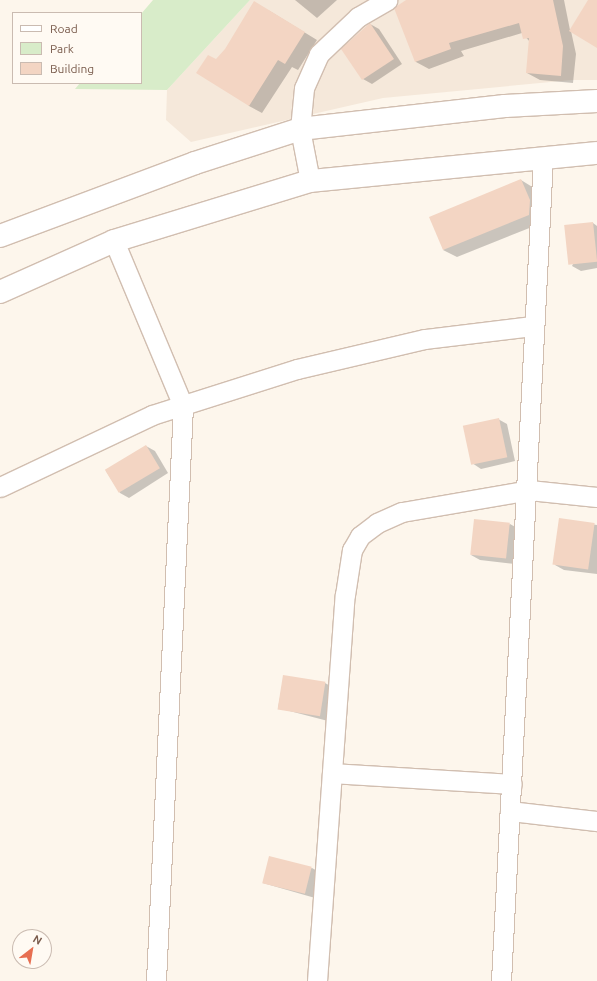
<!DOCTYPE html>
<html>
<head>
<meta charset="utf-8">
<style>
  body { margin:0 }
  #map { position:relative; width:597px; height:981px; overflow:hidden; background:#fdf6ec; font-family:Ubuntu,sans-serif }
  div>[style] { position:absolute }
  .residential>* { inset:0; background:#f5e8da }
  .green>* { inset:0; background:#d8ecc9 }
  .shadow>* { inset:0; background:#0003 }
  .building>* { inset:0; background:#f3d5c3; transform-origin:0 0 }
  .roads { filter:drop-shadow(1px 0 #d1beb0) drop-shadow(-1px 0 #d1beb0) drop-shadow(0 1px #d1beb0) drop-shadow(0 -1px #d1beb0) }
  .street>* { height:19px; margin:-9.5px; padding:0 9.5px; transform-origin:9.5px; border-radius:9.5px; background:#fff }
  .secondary>* { height:22px; margin:-11px; padding:0 11px; transform-origin:11px; border-radius:11px; background:#fff }
  span { translate:-50% -50%; white-space:nowrap; text-align:center; line-height:1.15; -webkit-text-stroke:3px #fffaf3; paint-order:stroke }
  .legend { position:absolute; left:12px; top:12px; width:130px; height:72px; box-sizing:border-box; background:#fffaf3; border:1px solid #cabbb1; margin:0; padding:5px 7px; list-style:none; font-size:12px; color:#7a5c4d }
  .legend li { display:flex; align-items:center; gap:8px; height:20px }
  .legend b { width:20px; border:1px solid #cabbb1 }
  .north { position:absolute; left:12px; top:929px; width:40px; height:40px; box-sizing:border-box; background:#fffaf3; border:1px solid #cabbb1; border-radius:50%; rotate:31deg; font-size:11px; font-weight:700; line-height:16px; text-align:center; color:#7a5c4d }
  .north::after { content:''; display:block; margin:auto; width:14px; height:18px; background:#e76f51; clip-path:polygon(50% 0,100% 100%,50% 72%,0 100%) }
</style>
</head>
<body>
<div id="map">
  <div class="residential">
    <div style="clip-path:polygon(250px 0,597px 0,597px 80px,572px 80px,383px 98px,191px 142px,166px 120px,167px 90px)"></div>
  </div>
  <div class="green">
    <div style="clip-path:polygon(153px 0,250px 0,167px 90px,75px 89px,80px 83px,141px 83px,141px 14px)"></div>
  </div>
  <div class="shadow">
    <div style="clip-path:polygon(295px 0,337px 0,317px 18px)"></div>
    <div style="clip-path:polygon(408px 0,564px 0,570px 30px,597px 0,597px 47px,571px 31px,576px 54px,573px 83px,540px 80px,527px 73px,530px 42px,522px 33px,461px 51px,464px 56px,429px 69px,416px 62px,396px 8px)"></div>
    <div style="clip-path:polygon(268px 10px,317px 40px,298px 70px,292px 67px,262px 113px,249px 106px,216px 60px)"></div>
    <div style="clip-path:polygon(370px 24px,379px 29px,402px 64px,372px 84px,363px 79px,342px 49px)"></div>
    <div style="clip-path:polygon(521px 180px,534px 188px,542px 223px,457px 257px,443px 250px)"></div>
    <div style="clip-path:polygon(593px 223px,597px 226px,597px 268px,581px 271px,572px 266px)"></div>
    <div style="clip-path:polygon(498px 419px,507px 424px,515px 461px,481px 469px,472px 463px)"></div>
    <div style="clip-path:polygon(146px 446px,155px 451px,168px 473px,129px 498px,120px 493px,106px 471px)"></div>
    <div style="clip-path:polygon(560px 520px,597px 525px,597px 574px,564px 570px,555px 565px)"></div>
    <div style="clip-path:polygon(510px 524px,519px 529px,515px 564px,480px 560px,471px 555px)"></div>
    <div style="clip-path:polygon(284px 676px,325px 683px,334px 688px,328px 721px,278px 708px)"></div>
    <div style="clip-path:polygon(312px 868px,321px 873px,315px 898px,263px 883px)"></div>
  </div>
  <div class="building">
    <div style="clip-path:polygon(406px 0,553px 0,563px 46px,561px 76px,526px 73px,529px 38px,523px 39px,519px 23px,449px 43px,451px 49px,415px 62px,394px 8px)"></div>
    <div style="clip-path:polygon(588px 0,597px 0,597px 48px,569px 31px)"></div>
    <div style="clip-path:polygon(254px 1px,305px 32px,285px 64px,278px 60px,249px 106px,196px 73px,208px 55px,216px 59px,225px 49px)"></div>
    <div style="clip-path:polygon(370px 23px,394px 59px,362px 80px,341px 49px)"></div>
    <div style="clip-path:polygon(521px 179px,530px 200px,529px 215px,443px 250px,429px 217px)"></div>
    <div style="left:593px;top:222px;width:40px;height:29px;rotate:84deg"></div>
    <div style="left:499px;top:418px;width:40px;height:37px;rotate:78deg"></div>
    <div style="left:146px;top:445px;width:27px;height:48px;rotate:59deg"></div>
    <div style="left:559px;top:518px;width:36px;height:47px;rotate:8deg"></div>
    <div style="left:474px;top:519px;width:36px;height:36px;rotate:6deg"></div>
    <div style="left:283px;top:675px;width:43px;height:35px;rotate:9deg"></div>
    <div style="left:269px;top:856px;width:44px;height:28px;rotate:14deg"></div>
  </div>
  <div class="roads">
    <div class="street">
      <div style="left:310px;top:181px;width:53px;rotate:-100.9deg"></div>
      <div style="left:300px;top:129px;width:41px;rotate:-84.4deg"></div>
      <div style="left:304px;top:88px;width:37px;rotate:-66deg"></div>
      <div style="left:319px;top:54px;width:54px;rotate:-43.5deg"></div>
      <div style="left:358px;top:17px;width:34px;rotate:-30deg"></div>
      <div style="left:114px;top:241px;width:179px;rotate:67.3deg"></div>
      <div style="left:183px;top:406px;width:576px;rotate:92.69deg"></div>
      <div style="left:0;top:487px;width:168px;rotate:-25.3deg"></div>
      <div style="left:152px;top:415px;width:152px;rotate:-17.6deg"></div>
      <div style="left:297px;top:369px;width:131px;rotate:-13.2deg"></div>
      <div style="left:425px;top:339px;width:109px;rotate:-6.9deg"></div>
      <div style="left:332px;top:773px;width:180px;rotate:3.5deg"></div>
      <div style="left:510px;top:811px;width:88px;rotate:6.6deg"></div>
      <div style="left:317px;top:981px;width:387px;rotate:-85.9deg"></div>
      <div style="left:345px;top:595px;width:46px;rotate:-81.2deg"></div>
      <div style="left:352px;top:550px;width:16px;rotate:-60deg"></div>
      <div style="left:360px;top:536px;width:21px;rotate:-37deg"></div>
      <div style="left:377px;top:523px;width:27px;rotate:-24deg"></div>
      <div style="left:402px;top:512px;width:129px;rotate:-9.8deg"></div>
      <div style="left:529px;top:490px;width:68px;rotate:5.9deg"></div>
      <div style="left:501px;top:981px;width:823px;rotate:-87.08deg"></div>
    </div>
    <div class="secondary">
      <div style="left:0;top:236px;width:208px;rotate:-20.5deg"></div>
      <div style="left:195px;top:163px;width:110px;rotate:-17.9deg"></div>
      <div style="left:300px;top:129px;width:206px;rotate:-6.4deg"></div>
      <div style="left:505px;top:106px;width:92px;rotate:-3.1deg"></div>
      <div style="left:0;top:292px;width:125px;rotate:-24.1deg"></div>
      <div style="left:114px;top:241px;width:205px;rotate:-17deg"></div>
      <div style="left:310px;top:181px;width:288px;rotate:-5.6deg"></div>
    </div>
  </div>
  <ul class="legend">
  <li><b style="height:5px;background:#fff"></b>Road</li>
  <li><b style="height:11px;background:#d8ecc9"></b>Park</li>
  <li><b style="height:11px;background:#f3d5c3"></b>Building</li>
  </ul>
  <div class="north">N</div>
</div>
</body>
</html>
